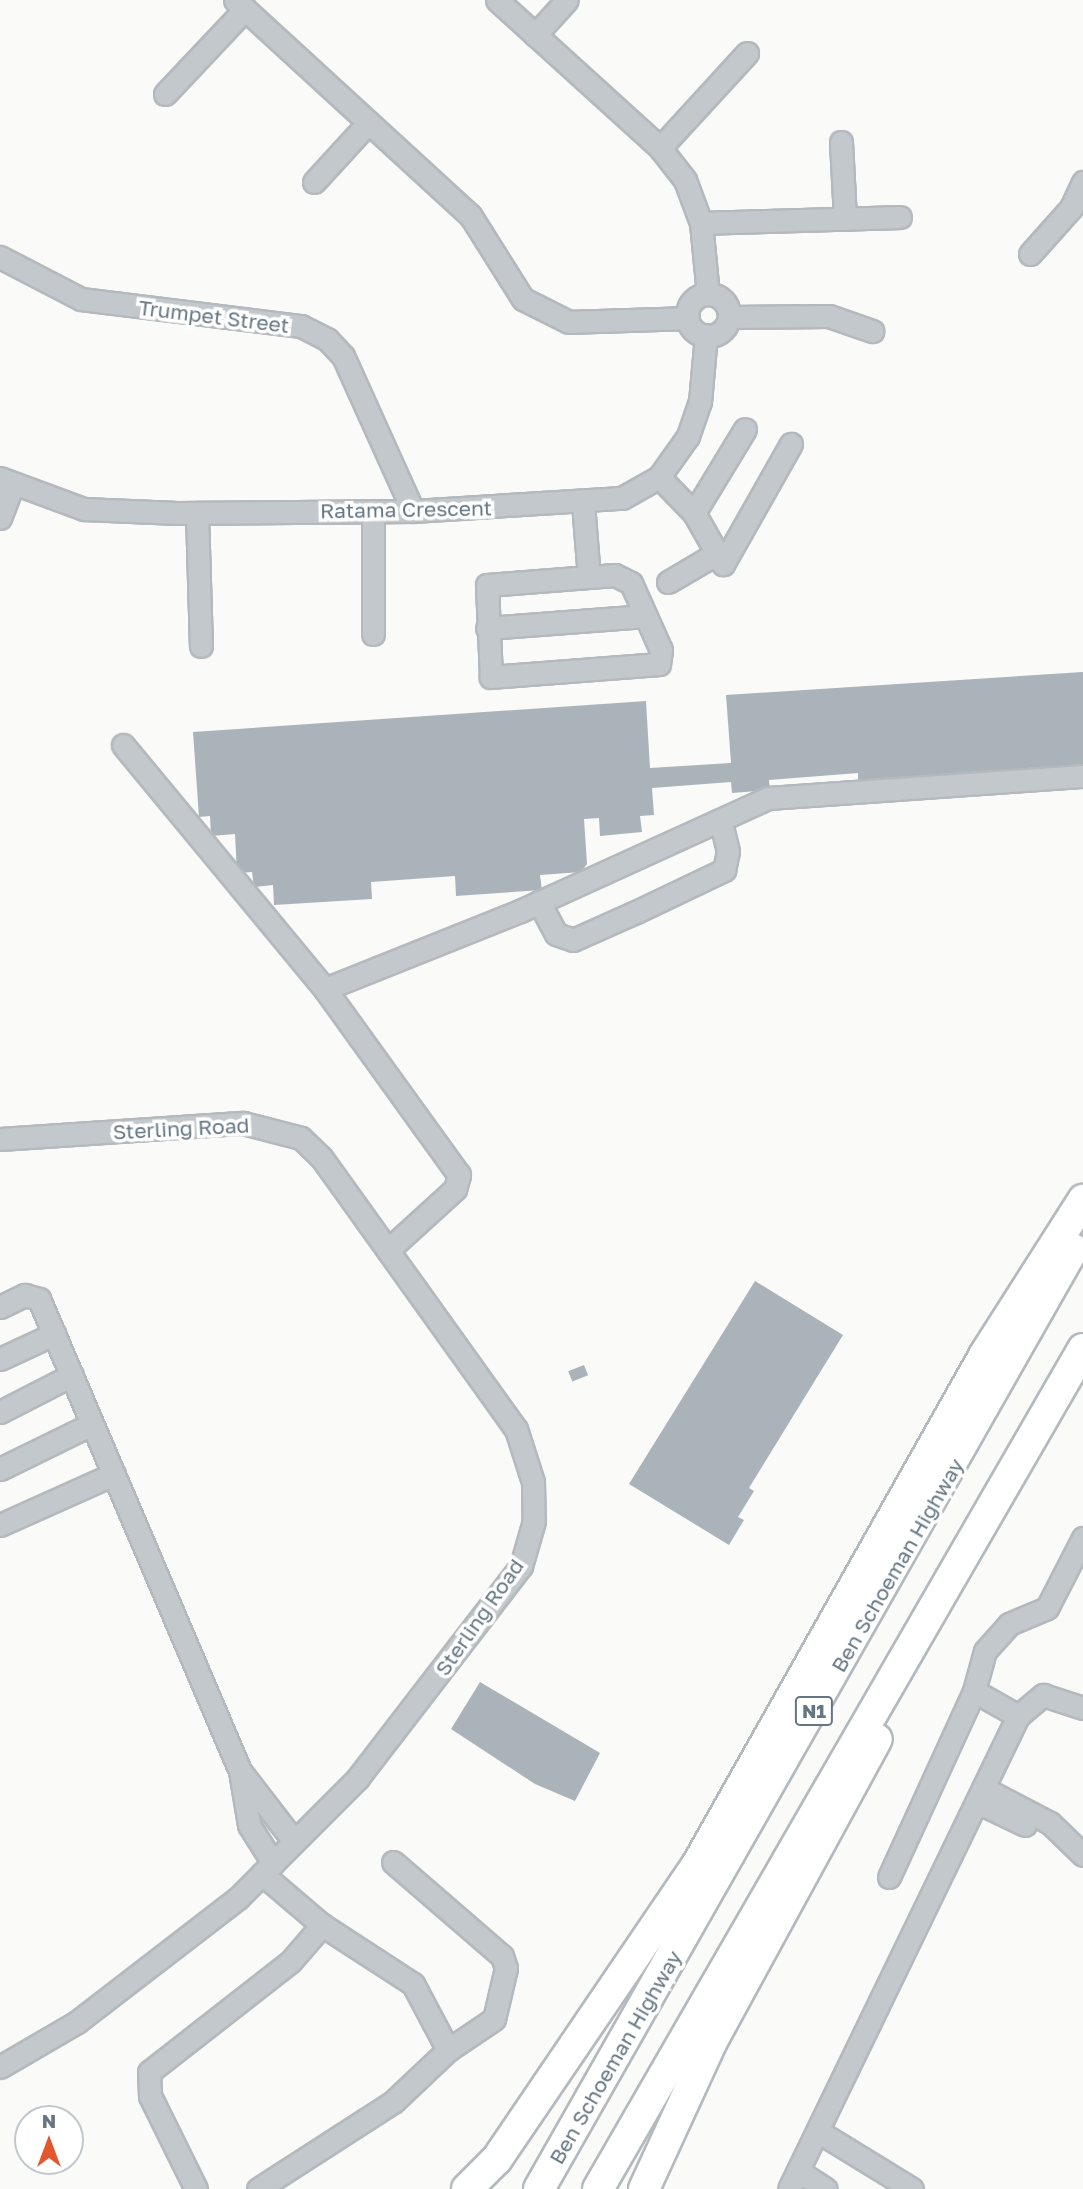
<!DOCTYPE html>
<html>
<head>
<meta charset="utf-8">
<style>
  body { margin:0 }
  #map { position:relative; width:1083px; height:2189px; overflow:hidden; background:#fafaf8; font-family:"Golos Text",sans-serif }
  div>[style] { position:absolute }
  .building>* { inset:0; background:#aab3b9; transform-origin:0 0 }
  .roads { filter:drop-shadow(2px 0 #b4b9bd) drop-shadow(-2px 0 #b4b9bd) drop-shadow(0 2px #b4b9bd) drop-shadow(0 -2px #b4b9bd) }
  .minor>* { height:21px; margin:-10.5px; padding:0 10.5px; transform-origin:10.5px; border-radius:10.5px; background:#c3c8cc }
  .minor>.ring { margin:-10.5px; padding:0; box-sizing:content-box; background:none; border:21px solid #c3c8cc; border-radius:50% }
  .highway>* { height:30px; margin:-15px; padding:0 15px; transform-origin:15px; border-radius:15px; background:#fff }
  span { translate:-50% -50%; white-space:nowrap; text-align:center; line-height:1.15; -webkit-text-stroke:7px #fff; paint-order:stroke }
  .shield-label span { padding:2px 5px; background:#fff; border:2px solid; border-radius:5px; -webkit-text-stroke-width:0 }
  .shield-label { font-size:19px; color:#657683; font-weight:700 }
  .street-label { font-size:21px; color:#657683 }
  .north { position:absolute; left:14px; top:2105px; width:70px; height:70px; box-sizing:border-box; background:#fff; border:2px solid #c1c8cd; border-radius:50%; rotate:0deg; font-size:19px; font-weight:700; line-height:28px; text-align:center; color:#657683 }
  .north::after { content:''; display:block; margin:auto; width:24px; height:32px; background:#e4572e; clip-path:polygon(50% 0,100% 100%,50% 72%,0 100%) }
</style>
</head>
<body>
<div id="map">
  <div class="building">
    <div style="clip-path:polygon(1083px 672px,1083px 765px,858px 782px,858px 773px,769px 780px,770px 790px,732px 793px,731px 782px,652px 788px,654px 815px,640px 816px,642px 832px,600px 836px,599px 818px,584px 819px,587px 864px,581px 872px,540px 875px,542px 890px,456px 896px,455px 876px,371px 882px,372px 899px,274px 905px,273px 885px,254px 887px,252px 872px,237px 873px,235px 834px,211px 836px,210px 816px,199px 817px,193px 732px,646px 701px,650px 768px,731px 763px,726px 695px)"></div>
    <div style="clip-path:polygon(755px 1281px,843px 1335px,749px 1488px,754px 1491px,738px 1517px,744px 1520px,729px 1545px,629px 1484px)"></div>
    <div style="left:584px;top:1365px;width:11px;height:17px;rotate:68deg"></div>
    <div style="clip-path:polygon(480px 1682px,600px 1753px,575px 1801px,535px 1784px,451px 1729px)"></div>
  </div>
  <div class="roads">
    <div class="minor">
      <div style="left:235px;top:0;width:319px;rotate:42.5deg"></div>
      <div style="left:470px;top:215px;width:99px;rotate:57.8deg"></div>
      <div style="left:523px;top:299px;width:51px;rotate:26.6deg"></div>
      <div style="left:569px;top:322px;width:119px;rotate:-1.9deg"></div>
      <div style="left:497px;top:0;width:220px;rotate:42.2deg"></div>
      <div style="left:660px;top:148px;width:41px;rotate:52deg"></div>
      <div style="left:685px;top:180px;width:46px;rotate:69.6deg"></div>
      <div style="left:701px;top:223px;width:71px;rotate:84.4deg"></div>
      <div style="left:535px;top:35px;width:47px;rotate:-47.6deg"></div>
      <div style="left:165px;top:94px;width:117px;rotate:-46.7deg"></div>
      <div style="left:841px;top:142px;width:77px;rotate:87deg"></div>
      <div style="left:660px;top:148px;width:129px;rotate:-47.5deg"></div>
      <div style="left:314px;top:182px;width:80px;rotate:-47.5deg"></div>
      <div style="left:701px;top:223px;width:199px;rotate:-1.7deg"></div>
      <div style="left:1030px;top:254px;width:62px;rotate:-48.3deg"></div>
      <div style="left:1071px;top:208px;width:29px;rotate:-65deg"></div>
      <div style="left:0;top:257px;width:91px;rotate:27.4deg"></div>
      <div style="left:81px;top:299px;width:222px;rotate:7deg"></div>
      <div style="left:301px;top:326px;width:29px;rotate:27deg"></div>
      <div style="left:327px;top:339px;width:23px;rotate:47deg"></div>
      <div style="left:343px;top:356px;width:170px;rotate:65.7deg"></div>
      <div class="ring" style="left:687px;top:294px;width:21px;height:21px"></div>
      <div style="left:729px;top:317px;width:100px;rotate:-0.6deg"></div>
      <div style="left:829px;top:316px;width:46px;rotate:19.2deg"></div>
      <div style="left:659px;top:477px;width:50px;rotate:45.8deg"></div>
      <div style="left:694px;top:513px;width:59px;rotate:60.4deg"></div>
      <div style="left:723px;top:564px;width:138px;rotate:-60.5deg"></div>
      <div style="left:0;top:478px;width:90px;rotate:20.3deg"></div>
      <div style="left:84px;top:509px;width:93px;rotate:2.5deg"></div>
      <div style="left:177px;top:513px;width:236px;rotate:-0.5deg"></div>
      <div style="left:413px;top:511px;width:209px;rotate:-3.6deg"></div>
      <div style="left:622px;top:498px;width:43px;rotate:-29.6deg"></div>
      <div style="left:659px;top:477px;width:50px;rotate:-54.7deg"></div>
      <div style="left:688px;top:436px;width:36px;rotate:-71deg"></div>
      <div style="left:700px;top:402px;width:67px;rotate:-84.9deg"></div>
      <div style="left:583px;top:503px;width:74px;rotate:85.4deg"></div>
      <div style="left:373px;top:511px;width:123px;rotate:90deg"></div>
      <div style="left:197px;top:513px;width:133px;rotate:88.3deg"></div>
      <div style="left:694px;top:513px;width:98px;rotate:-58.7deg"></div>
      <div style="left:0;top:518px;width:36px;rotate:-69deg"></div>
      <div style="left:615px;top:575px;width:18px;rotate:27deg"></div>
      <div style="left:631px;top:583px;width:73px;rotate:65.9deg"></div>
      <div style="left:661px;top:650px;width:14px;rotate:98deg"></div>
      <div style="left:659px;top:664px;width:169px;rotate:175.6deg"></div>
      <div style="left:491px;top:677px;width:92px;rotate:-92.5deg"></div>
      <div style="left:487px;top:585px;width:128px;rotate:-4.5deg"></div>
      <div style="left:668px;top:582px;width:53px;rotate:-30.4deg"></div>
      <div style="left:487px;top:628px;width:159px;rotate:-4.3deg"></div>
      <div style="left:123px;top:745px;width:317px;rotate:50.4deg"></div>
      <div style="left:539px;top:902px;width:36px;rotate:62deg"></div>
      <div style="left:556px;top:934px;width:18px;rotate:19deg"></div>
      <div style="left:573px;top:940px;width:69px;rotate:-24deg"></div>
      <div style="left:636px;top:912px;width:98px;rotate:-25.5deg"></div>
      <div style="left:724px;top:870px;width:19px;rotate:-78deg"></div>
      <div style="left:728px;top:851px;width:32px;rotate:-104deg"></div>
      <div style="left:0;top:1139px;width:244px;rotate:-3.8deg"></div>
      <div style="left:243px;top:1123px;width:60px;rotate:14.5deg"></div>
      <div style="left:301px;top:1138px;width:28px;rotate:44deg"></div>
      <div style="left:321px;top:1157px;width:335px;rotate:54.4deg"></div>
      <div style="left:516px;top:1429px;width:56px;rotate:72.2deg"></div>
      <div style="left:533px;top:1482px;width:39px;rotate:89deg"></div>
      <div style="left:534px;top:1521px;width:47px;rotate:106.1deg"></div>
      <div style="left:521px;top:1566px;width:267px;rotate:127.6deg"></div>
      <div style="left:358px;top:1778px;width:170px;rotate:135deg"></div>
      <div style="left:238px;top:1898px;width:203px;rotate:142.4deg"></div>
      <div style="left:77px;top:2022px;width:89px;rotate:149.7deg"></div>
      <div style="left:388px;top:1250px;width:91px;rotate:-42.3deg"></div>
      <div style="left:455px;top:1189px;width:15px;rotate:-74deg"></div>
      <div style="left:459px;top:1175px;width:229px;rotate:-125.8deg"></div>
      <div style="left:325px;top:989px;width:210px;rotate:-21.8deg"></div>
      <div style="left:520px;top:911px;width:273px;rotate:-24.5deg"></div>
      <div style="left:768px;top:798px;width:316px;rotate:-4deg"></div>
      <div style="left:0;top:1307px;width:28px;rotate:-26deg"></div>
      <div style="left:25px;top:1295px;width:15px;rotate:16deg"></div>
      <div style="left:39px;top:1299px;width:513px;rotate:66.93deg"></div>
      <div style="left:240px;top:1771px;width:55px;rotate:80.5deg"></div>
      <div style="left:249px;top:1825px;width:45px;rotate:57.7deg"></div>
      <div style="left:0;top:1359px;width:60px;rotate:-24.8deg"></div>
      <div style="left:0;top:1412px;width:81px;rotate:-27.2deg"></div>
      <div style="left:0;top:1469px;width:102px;rotate:-26.1deg"></div>
      <div style="left:0;top:1525px;width:125px;rotate:-24.1deg"></div>
      <div style="left:974px;top:1691px;width:51px;rotate:29.6deg"></div>
      <div style="left:240px;top:1771px;width:88px;rotate:52.4deg"></div>
      <div style="left:983px;top:1788px;width:76px;rotate:27.6deg"></div>
      <div style="left:1050px;top:1823px;width:46px;rotate:44.1deg"></div>
      <div style="left:977px;top:1802px;width:53px;rotate:25.6deg"></div>
      <div style="left:393px;top:1862px;width:144px;rotate:40.8deg"></div>
      <div style="left:502px;top:1956px;width:13px;rotate:72deg"></div>
      <div style="left:506px;top:1968px;width:52px;rotate:103.2deg"></div>
      <div style="left:494px;top:2019px;width:55px;rotate:146deg"></div>
      <div style="left:889px;top:1877px;width:205px;rotate:-65.4deg"></div>
      <div style="left:974px;top:1691px;width:41px;rotate:-74.6deg"></div>
      <div style="left:985px;top:1651px;width:36px;rotate:-48deg"></div>
      <div style="left:1009px;top:1624px;width:41px;rotate:-22.8deg"></div>
      <div style="left:1047px;top:1608px;width:79px;rotate:-62.8deg"></div>
      <div style="left:819px;top:2132px;width:109px;rotate:31.5deg"></div>
      <div style="left:798px;top:2171px;width:33px;rotate:33deg"></div>
      <div style="left:196px;top:2189px;width:104px;rotate:-116.3deg"></div>
      <div style="left:150px;top:2096px;width:24px;rotate:-92deg"></div>
      <div style="left:149px;top:2072px;width:180px;rotate:-38deg"></div>
      <div style="left:291px;top:1961px;width:48px;rotate:-49.3deg"></div>
      <div style="left:258px;top:2189px;width:161px;rotate:-32.8deg"></div>
      <div style="left:393px;top:2102px;width:76px;rotate:-43.4deg"></div>
      <div style="left:448px;top:2050px;width:75px;rotate:-117.9deg"></div>
      <div style="left:413px;top:1984px;width:108px;rotate:-147deg"></div>
      <div style="left:322px;top:1925px;width:79px;rotate:-139.6deg"></div>
      <div style="left:789px;top:2189px;width:526px;rotate:-64.17deg"></div>
      <div style="left:1018px;top:1716px;width:33px;rotate:-40deg"></div>
      <div style="left:1043px;top:1695px;width:42px;rotate:18deg"></div>
    </div>
    <div class="highway">
      <div style="left:467px;top:2189px;width:42px;rotate:-45deg"></div>
      <div style="left:497px;top:2159px;width:358px;rotate:-55.8deg"></div>
      <div style="left:698px;top:1863px;width:584px;rotate:-60.58deg"></div>
      <div style="left:985px;top:1354px;width:183px;rotate:-57.5deg"></div>
      <div style="left:539px;top:2189px;width:1081px;rotate:-60.4deg"></div>
      <div style="left:598px;top:2189px;width:970px;rotate:-60deg"></div>
      <div style="left:644px;top:2189px;width:161px;rotate:-65.3deg"></div>
      <div style="left:711px;top:2043px;width:346px;rotate:-61.4deg"></div>
    </div>
  </div>
  <div class="shield-label">
    <span style="left:814px;top:1711px">N1</span>
  </div>
  <div class="street-label">
    <span style="left:214px;top:316px;rotate:7deg">Trumpet Street</span>
    <span style="left:406px;top:509px;rotate:-1deg">Ratama Crescent</span>
    <span style="left:181px;top:1128px;rotate:-3deg">Sterling Road</span>
    <span style="left:897px;top:1565px;rotate:-60deg">Ben Schoeman Highway</span>
    <span style="left:479px;top:1617px;rotate:-55deg">Sterling Road</span>
    <span style="left:615px;top:2057px;rotate:-60deg">Ben Schoeman Highway</span>
  </div>
  <div class="north">N</div>
</div>
</body>
</html>
